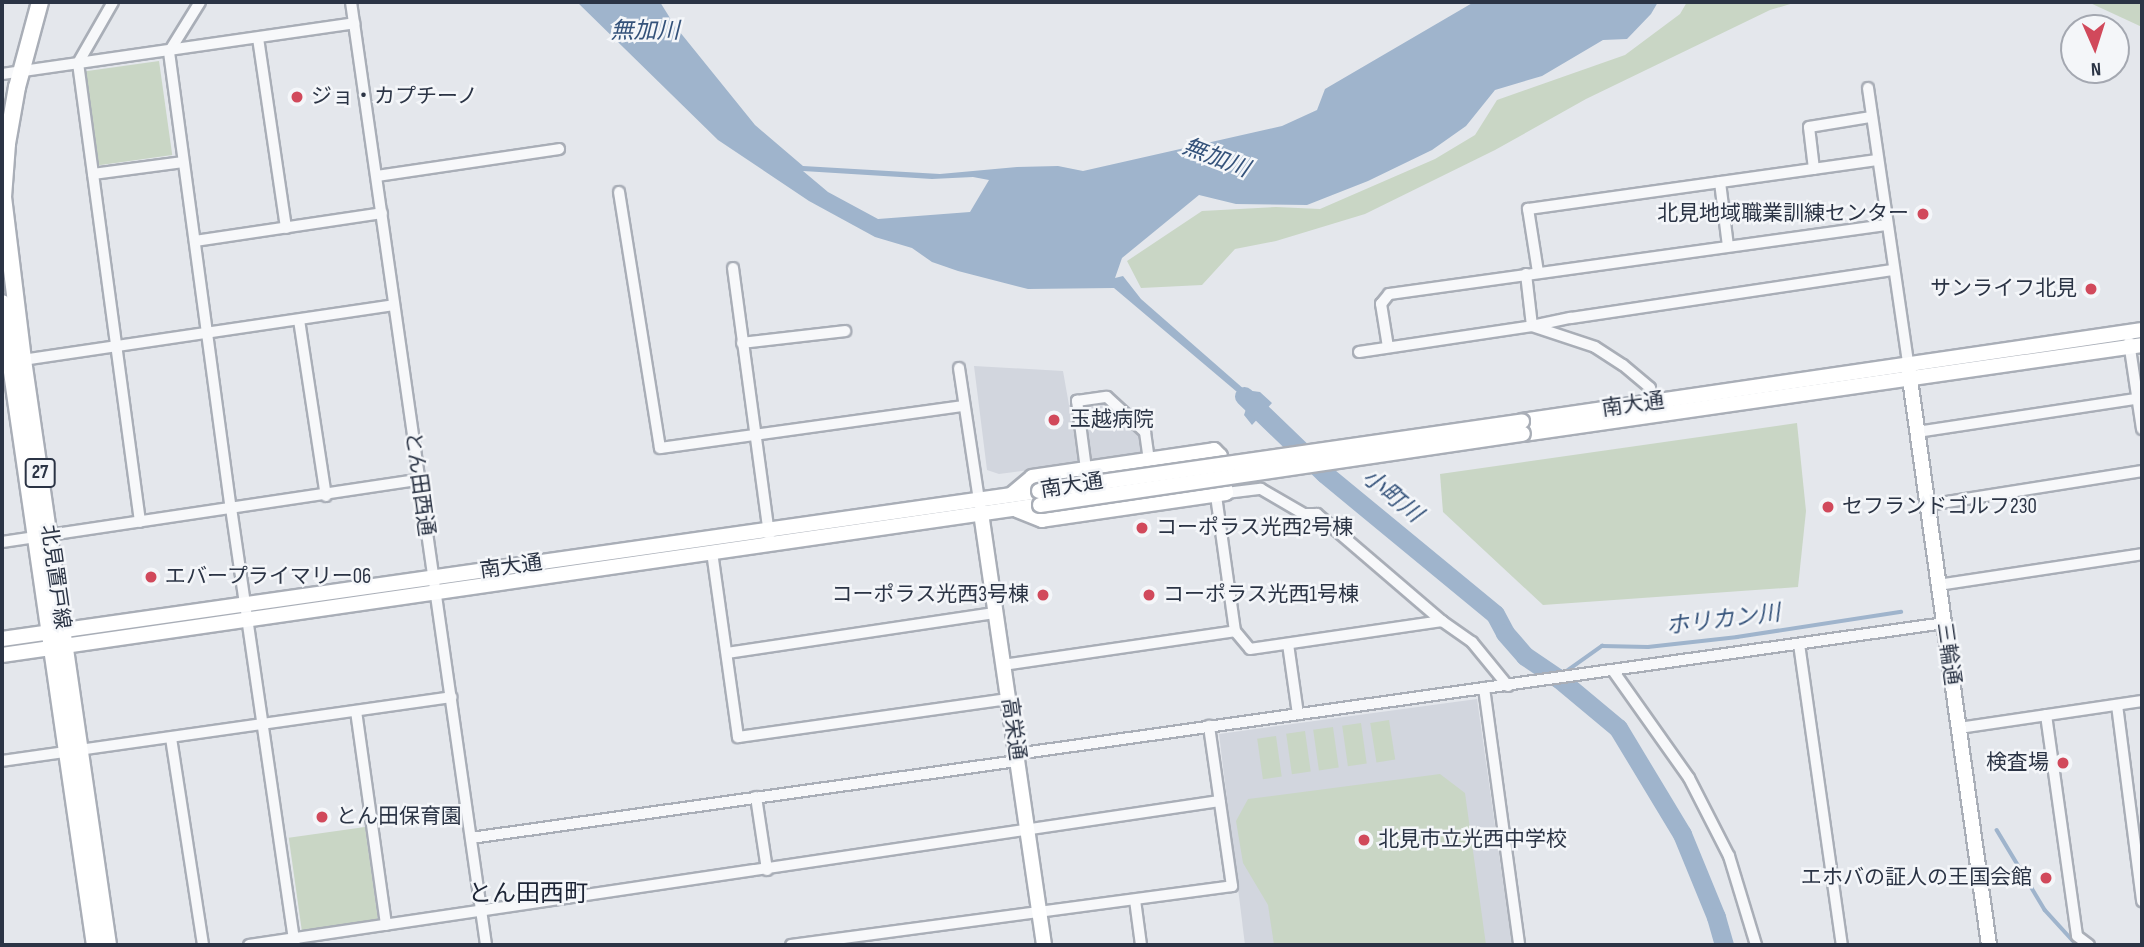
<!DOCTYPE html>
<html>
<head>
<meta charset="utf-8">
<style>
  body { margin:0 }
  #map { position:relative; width:2144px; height:947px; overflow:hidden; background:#e4e7ec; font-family:"Sofia Sans Condensed","Noto Sans JP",sans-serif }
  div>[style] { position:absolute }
  .built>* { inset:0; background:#d2d6de }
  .green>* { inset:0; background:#c9d6c5; transform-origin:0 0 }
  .water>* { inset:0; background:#9fb4cc }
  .stream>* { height:3.5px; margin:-1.75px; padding:0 1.75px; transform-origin:1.75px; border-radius:1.75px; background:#9fb4cc }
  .river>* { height:19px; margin:-9.5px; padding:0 9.5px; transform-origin:9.5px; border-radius:9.5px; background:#9fb4cc }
  .roads { filter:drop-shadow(2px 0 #a9aeb7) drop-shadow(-2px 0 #a9aeb7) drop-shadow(0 2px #a9aeb7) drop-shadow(0 -2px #a9aeb7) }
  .street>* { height:10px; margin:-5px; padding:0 5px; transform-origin:5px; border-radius:5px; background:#f7f8fa }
  .secondary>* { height:14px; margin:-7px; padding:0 7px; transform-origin:7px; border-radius:7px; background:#fff }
  .primary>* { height:16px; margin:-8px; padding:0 8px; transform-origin:8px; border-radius:8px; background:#fff }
  .bridges { filter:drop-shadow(2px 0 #a9aeb7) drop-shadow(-2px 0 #a9aeb7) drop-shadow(0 2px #a9aeb7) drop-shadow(0 -2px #a9aeb7) }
  .secondary-bridge>* { height:14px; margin:-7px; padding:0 7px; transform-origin:7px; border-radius:7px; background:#fff }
  .dots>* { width:19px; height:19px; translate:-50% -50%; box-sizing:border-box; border:4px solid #f4f6f9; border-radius:50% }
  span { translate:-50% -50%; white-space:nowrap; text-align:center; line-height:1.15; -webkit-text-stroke:5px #f4f6f9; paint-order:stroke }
  .shield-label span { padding:2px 5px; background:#f4f6f9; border:2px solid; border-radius:5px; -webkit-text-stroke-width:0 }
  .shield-label { font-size:19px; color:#2b3445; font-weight:700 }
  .poi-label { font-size:21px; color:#2b3445 }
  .left { translate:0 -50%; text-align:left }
  .right { translate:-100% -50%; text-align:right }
  .street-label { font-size:21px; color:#2b3445 }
  .water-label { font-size:23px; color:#34527a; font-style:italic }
  .quarter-label { font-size:24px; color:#1d2536 }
  .frame { position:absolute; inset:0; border:4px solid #2b3445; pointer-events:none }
  .north { position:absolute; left:2060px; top:14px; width:70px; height:70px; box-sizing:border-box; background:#f4f6f9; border:2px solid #a4a8b1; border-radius:50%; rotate:177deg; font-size:19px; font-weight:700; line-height:28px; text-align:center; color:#2b3445 }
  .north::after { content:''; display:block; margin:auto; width:24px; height:32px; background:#d1495b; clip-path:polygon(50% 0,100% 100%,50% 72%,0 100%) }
</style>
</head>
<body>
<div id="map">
  <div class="built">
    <div style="clip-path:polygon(974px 366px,1063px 371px,1069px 405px,1107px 401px,1142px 434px,1145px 455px,999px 474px,987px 470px)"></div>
    <div style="clip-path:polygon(1477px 699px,1512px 945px,1245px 945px,1219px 734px)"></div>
  </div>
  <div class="green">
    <div style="clip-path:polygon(1687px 2px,1797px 2px,1770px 10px,1586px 99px,1495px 150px,1365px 214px,1276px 241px,1235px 249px,1202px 285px,1141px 288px,1127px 261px,1202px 211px,1276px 207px,1320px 209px,1435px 159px,1475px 135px,1497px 100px,1625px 55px,1680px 14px)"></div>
    <div style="clip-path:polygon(2088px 2px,2142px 2px,2142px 27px)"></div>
    <div style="left:159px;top:61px;width:95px;height:74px;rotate:82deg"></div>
    <div style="clip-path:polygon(1797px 423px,1806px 511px,1798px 587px,1543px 605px,1443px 512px,1440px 474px)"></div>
    <div style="left:1389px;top:720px;width:40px;height:19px;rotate:81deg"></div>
    <div style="left:1361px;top:723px;width:41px;height:19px;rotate:82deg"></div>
    <div style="left:1333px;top:727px;width:41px;height:20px;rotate:82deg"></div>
    <div style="left:1305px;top:731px;width:41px;height:19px;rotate:82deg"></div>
    <div style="left:1276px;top:736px;width:41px;height:19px;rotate:82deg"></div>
    <div style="clip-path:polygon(1440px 774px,1465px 793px,1486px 945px,1274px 945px,1268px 905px,1243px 863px,1236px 821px,1248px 799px)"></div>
    <div style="left:365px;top:827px;width:95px;height:77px;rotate:82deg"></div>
  </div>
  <div class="water">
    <div style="clip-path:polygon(evenodd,577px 2px,660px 2px,675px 26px,755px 125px,803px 166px,940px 174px,1017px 167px,1058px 166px,1083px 171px,1282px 126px,1317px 110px,1325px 89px,1474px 2px,1658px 2px,1651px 14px,1627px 39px,1603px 40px,1542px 76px,1495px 90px,1466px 126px,1432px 150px,1368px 181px,1307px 205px,1236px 204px,1199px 195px,1122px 258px,1115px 278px,1123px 276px,1141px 299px,1245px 390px,1260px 392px,1272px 403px,1252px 425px,1244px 415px,1247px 406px,1243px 397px,1114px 288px,1028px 289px,958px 271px,932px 262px,912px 248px,875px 237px,809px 201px,718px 140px,577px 2px,803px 171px,932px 179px,973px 177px,989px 180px,970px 212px,878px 219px,828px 192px,803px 171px)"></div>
  </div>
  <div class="stream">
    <div style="left:1564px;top:673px;width:47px;rotate:-35.4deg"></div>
    <div style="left:1602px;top:646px;width:46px;rotate:1.2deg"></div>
    <div style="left:1648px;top:647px;width:90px;rotate:-6.4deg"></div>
    <div style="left:1737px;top:637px;width:166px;rotate:-8.7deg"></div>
    <div style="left:1997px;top:830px;width:93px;rotate:59deg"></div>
    <div style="left:2045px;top:910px;width:47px;rotate:47.6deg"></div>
  </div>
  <div class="river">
    <div style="left:1244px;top:396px;width:112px;rotate:43.9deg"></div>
    <div style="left:1325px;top:474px;width:220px;rotate:39.5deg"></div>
    <div style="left:1495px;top:614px;width:21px;rotate:62deg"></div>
    <div style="left:1505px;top:633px;width:30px;rotate:49deg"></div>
    <div style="left:1525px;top:656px;width:40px;rotate:34deg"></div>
    <div style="left:1558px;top:678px;width:78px;rotate:39.8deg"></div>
    <div style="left:1618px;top:728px;width:124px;rotate:58.9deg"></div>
    <div style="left:1682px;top:834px;width:90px;rotate:67.7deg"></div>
    <div style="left:1716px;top:917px;width:29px;rotate:74deg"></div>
  </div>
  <div class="roads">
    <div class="street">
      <div style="left:113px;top:2px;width:70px;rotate:119.8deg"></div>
      <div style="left:78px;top:63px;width:463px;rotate:82.3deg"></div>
      <div style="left:200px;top:2px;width:59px;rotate:121.8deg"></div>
      <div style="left:169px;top:52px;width:460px;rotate:82.3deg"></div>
      <div style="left:231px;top:508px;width:442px;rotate:81.7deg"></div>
      <div style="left:351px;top:2px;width:953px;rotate:81.85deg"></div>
      <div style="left:258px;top:38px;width:192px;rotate:81.6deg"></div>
      <div style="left:2px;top:74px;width:356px;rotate:-8.2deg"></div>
      <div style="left:1868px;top:88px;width:278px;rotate:81.7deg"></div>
      <div style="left:1814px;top:169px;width:42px;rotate:-96.8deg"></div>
      <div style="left:1809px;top:127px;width:63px;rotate:-9.2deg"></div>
      <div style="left:93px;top:174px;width:91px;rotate:-7.6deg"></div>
      <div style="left:377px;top:176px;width:184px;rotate:-8.4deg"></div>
      <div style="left:1720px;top:182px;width:64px;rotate:82.9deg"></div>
      <div style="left:619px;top:192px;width:259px;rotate:80.9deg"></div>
      <div style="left:660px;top:448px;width:307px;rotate:-7.9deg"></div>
      <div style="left:195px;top:241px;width:189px;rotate:-8.5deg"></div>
      <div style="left:733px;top:268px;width:270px;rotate:82.3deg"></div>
      <div style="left:1538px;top:272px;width:64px;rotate:-99deg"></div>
      <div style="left:1528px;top:209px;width:351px;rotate:-8deg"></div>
      <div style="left:1526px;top:274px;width:52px;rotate:83.4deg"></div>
      <div style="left:1532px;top:326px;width:40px;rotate:-12deg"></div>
      <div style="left:1571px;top:318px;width:325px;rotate:-8.5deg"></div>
      <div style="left:299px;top:320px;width:178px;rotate:81.3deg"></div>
      <div style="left:2129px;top:342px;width:88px;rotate:81.5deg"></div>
      <div style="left:742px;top:343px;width:104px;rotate:-6.6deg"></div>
      <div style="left:1388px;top:347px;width:44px;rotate:-99.2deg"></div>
      <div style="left:1381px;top:304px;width:13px;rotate:-51deg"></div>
      <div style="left:1389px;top:294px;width:502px;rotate:-7.9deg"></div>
      <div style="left:1359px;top:352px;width:175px;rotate:-8.5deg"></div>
      <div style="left:1532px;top:326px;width:66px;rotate:18.4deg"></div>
      <div style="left:1595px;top:347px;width:33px;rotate:33deg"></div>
      <div style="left:1623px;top:365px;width:35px;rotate:40deg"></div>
      <div style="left:1650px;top:388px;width:20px;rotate:99deg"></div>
      <div style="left:2px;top:363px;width:396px;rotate:-8.4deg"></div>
      <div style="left:959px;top:368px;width:141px;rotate:81.4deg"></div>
      <div style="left:1917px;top:432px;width:228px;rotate:-8.6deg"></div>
      <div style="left:1086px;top:469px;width:69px;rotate:-97.5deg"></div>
      <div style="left:1077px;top:401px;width:30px;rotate:-8deg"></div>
      <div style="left:1107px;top:397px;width:52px;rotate:42.6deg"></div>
      <div style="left:1145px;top:432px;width:27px;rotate:82deg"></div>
      <div style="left:1226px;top:493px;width:35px;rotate:-7deg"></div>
      <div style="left:1261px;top:489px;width:50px;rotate:30.2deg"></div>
      <div style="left:1304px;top:514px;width:13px"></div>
      <div style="left:1317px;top:514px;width:165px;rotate:40.6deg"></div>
      <div style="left:1928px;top:505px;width:217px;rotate:-9deg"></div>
      <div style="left:2px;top:542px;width:421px;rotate:-8.5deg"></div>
      <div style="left:712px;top:552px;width:187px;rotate:82deg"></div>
      <div style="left:738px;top:737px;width:273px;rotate:-8deg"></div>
      <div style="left:1938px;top:585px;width:206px;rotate:-8.6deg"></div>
      <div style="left:1235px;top:631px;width:23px;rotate:50deg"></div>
      <div style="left:1250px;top:649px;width:194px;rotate:-8.3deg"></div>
      <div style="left:1442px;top:621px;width:37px;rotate:35deg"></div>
      <div style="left:1472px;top:642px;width:57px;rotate:50.7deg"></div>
      <div style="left:1288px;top:644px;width:71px;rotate:81.9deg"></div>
      <div style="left:1799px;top:644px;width:304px;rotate:81.9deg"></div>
      <div style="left:727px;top:653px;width:272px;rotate:-8.5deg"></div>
      <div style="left:1003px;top:665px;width:234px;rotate:-8.3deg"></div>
      <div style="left:1235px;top:631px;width:137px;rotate:-98deg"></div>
      <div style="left:1614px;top:672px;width:130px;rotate:54.7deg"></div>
      <div style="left:1689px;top:778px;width:88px;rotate:62.9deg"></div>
      <div style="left:1729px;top:856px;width:93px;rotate:73.1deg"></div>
      <div style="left:1484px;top:688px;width:259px;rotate:82.2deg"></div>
      <div style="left:2117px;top:705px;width:198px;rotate:82.7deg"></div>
      <div style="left:356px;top:711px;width:216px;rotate:82deg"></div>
      <div style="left:2046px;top:715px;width:223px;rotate:82deg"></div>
      <div style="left:2077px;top:936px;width:15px;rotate:37deg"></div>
      <div style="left:1959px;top:728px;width:185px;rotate:-8.4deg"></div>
      <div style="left:171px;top:738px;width:209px;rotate:81.2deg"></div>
      <div style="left:1016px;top:754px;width:937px;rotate:-8.03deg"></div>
      <div style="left:2px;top:761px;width:454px;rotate:-8.1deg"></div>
      <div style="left:756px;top:797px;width:74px;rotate:81.4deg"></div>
      <div style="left:471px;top:838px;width:551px;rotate:-8.03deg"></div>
      <div style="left:1135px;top:900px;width:45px;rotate:82.4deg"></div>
      <div style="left:249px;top:945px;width:981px;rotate:-8.44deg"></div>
      <div style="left:791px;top:945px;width:445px;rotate:-7.6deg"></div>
      <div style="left:1232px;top:886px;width:162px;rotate:-98.2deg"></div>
    </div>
    <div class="secondary">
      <div style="left:1909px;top:372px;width:579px;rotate:82.05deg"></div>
      <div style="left:1522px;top:421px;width:627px;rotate:-8.35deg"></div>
      <div style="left:1523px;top:434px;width:625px;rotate:-8.18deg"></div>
      <div style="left:1012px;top:494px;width:26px;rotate:-40deg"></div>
      <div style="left:1032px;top:477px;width:184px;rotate:-8.4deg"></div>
      <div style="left:1214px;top:450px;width:8px;rotate:45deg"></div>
      <div style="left:1220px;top:456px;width:37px;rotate:81deg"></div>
      <div style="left:1226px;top:493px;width:186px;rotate:171.7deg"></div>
      <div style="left:1042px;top:520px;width:27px;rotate:-158deg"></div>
      <div style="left:981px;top:513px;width:437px;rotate:81.7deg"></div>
      <div style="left:2px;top:639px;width:1048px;rotate:-8.12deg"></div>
      <div style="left:2px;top:655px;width:1049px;rotate:-8.22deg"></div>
    </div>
    <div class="primary">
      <div style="left:40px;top:2px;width:88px;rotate:105.1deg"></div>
      <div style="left:17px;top:87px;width:58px;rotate:100deg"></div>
      <div style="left:7px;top:144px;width:53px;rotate:94.3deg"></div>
      <div style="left:3px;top:197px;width:164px;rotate:83deg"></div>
      <div style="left:23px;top:360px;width:591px;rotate:81.73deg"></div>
      <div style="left:2px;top:303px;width:649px;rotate:81.76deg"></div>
    </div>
  </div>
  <div class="bridges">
    <div class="secondary-bridge">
      <div style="left:1039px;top:491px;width:488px;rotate:-8.2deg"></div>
      <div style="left:1040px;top:505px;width:488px;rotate:-8.4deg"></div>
    </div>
  </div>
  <div class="dots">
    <div style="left:297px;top:97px;background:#d1495b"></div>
    <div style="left:1923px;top:214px;background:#d1495b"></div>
    <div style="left:2091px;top:289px;background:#d1495b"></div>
    <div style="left:1054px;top:420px;background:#d1495b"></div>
    <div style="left:1828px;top:507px;background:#d1495b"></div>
    <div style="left:1142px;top:528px;background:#d1495b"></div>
    <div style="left:151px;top:577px;background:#d1495b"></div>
    <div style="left:1043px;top:595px;background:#d1495b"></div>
    <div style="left:1149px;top:595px;background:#d1495b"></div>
    <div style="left:2063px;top:763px;background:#d1495b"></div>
    <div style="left:322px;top:817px;background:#d1495b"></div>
    <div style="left:1364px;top:840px;background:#d1495b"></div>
    <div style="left:2046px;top:878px;background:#d1495b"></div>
  </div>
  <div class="shield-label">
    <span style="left:40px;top:473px">27</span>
  </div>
  <div class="poi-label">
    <span class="left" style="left:311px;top:97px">ジョ・カプチーノ</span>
    <span class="right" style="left:1909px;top:214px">北見地域職業訓練センター</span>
    <span class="right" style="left:2077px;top:289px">サンライフ北見</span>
    <span class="left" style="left:1070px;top:420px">玉越病院</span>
    <span class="left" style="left:1842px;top:507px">セフランドゴルフ230</span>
    <span class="left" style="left:1156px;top:528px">コーポラス光西2号棟</span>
    <span class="left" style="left:165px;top:577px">エバープライマリー06</span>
    <span class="right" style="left:1029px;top:595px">コーポラス光西3号棟</span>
    <span class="left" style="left:1163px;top:595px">コーポラス光西1号棟</span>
    <span class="right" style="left:2049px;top:763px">検査場</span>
    <span class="left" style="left:336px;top:817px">とん田保育園</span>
    <span class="left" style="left:1378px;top:840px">北見市立光西中学校</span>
    <span class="right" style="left:2032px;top:878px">エホバの証人の王国会館</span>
  </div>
  <div class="street-label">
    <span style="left:1633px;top:405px;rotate:-8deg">南大通</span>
    <span style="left:419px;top:484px;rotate:82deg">とん田西通</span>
    <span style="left:1072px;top:486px;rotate:-9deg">南大通</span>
    <span style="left:511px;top:567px;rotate:-8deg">南大通</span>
    <span style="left:55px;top:577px;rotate:82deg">北見置戸線</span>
    <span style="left:1948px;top:654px;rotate:82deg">三輪通</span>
    <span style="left:1013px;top:729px;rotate:82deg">高栄通</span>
  </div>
  <div class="water-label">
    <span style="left:645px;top:31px">無加川</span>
    <span style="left:1216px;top:158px;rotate:21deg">無加川</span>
    <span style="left:1392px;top:496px;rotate:39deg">小町川</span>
    <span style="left:1723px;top:620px;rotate:-7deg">ホリカン川</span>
  </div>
  <div class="quarter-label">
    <span style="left:528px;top:894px">とん田西町</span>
  </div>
  <div class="frame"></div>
  <div class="north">N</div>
</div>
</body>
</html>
